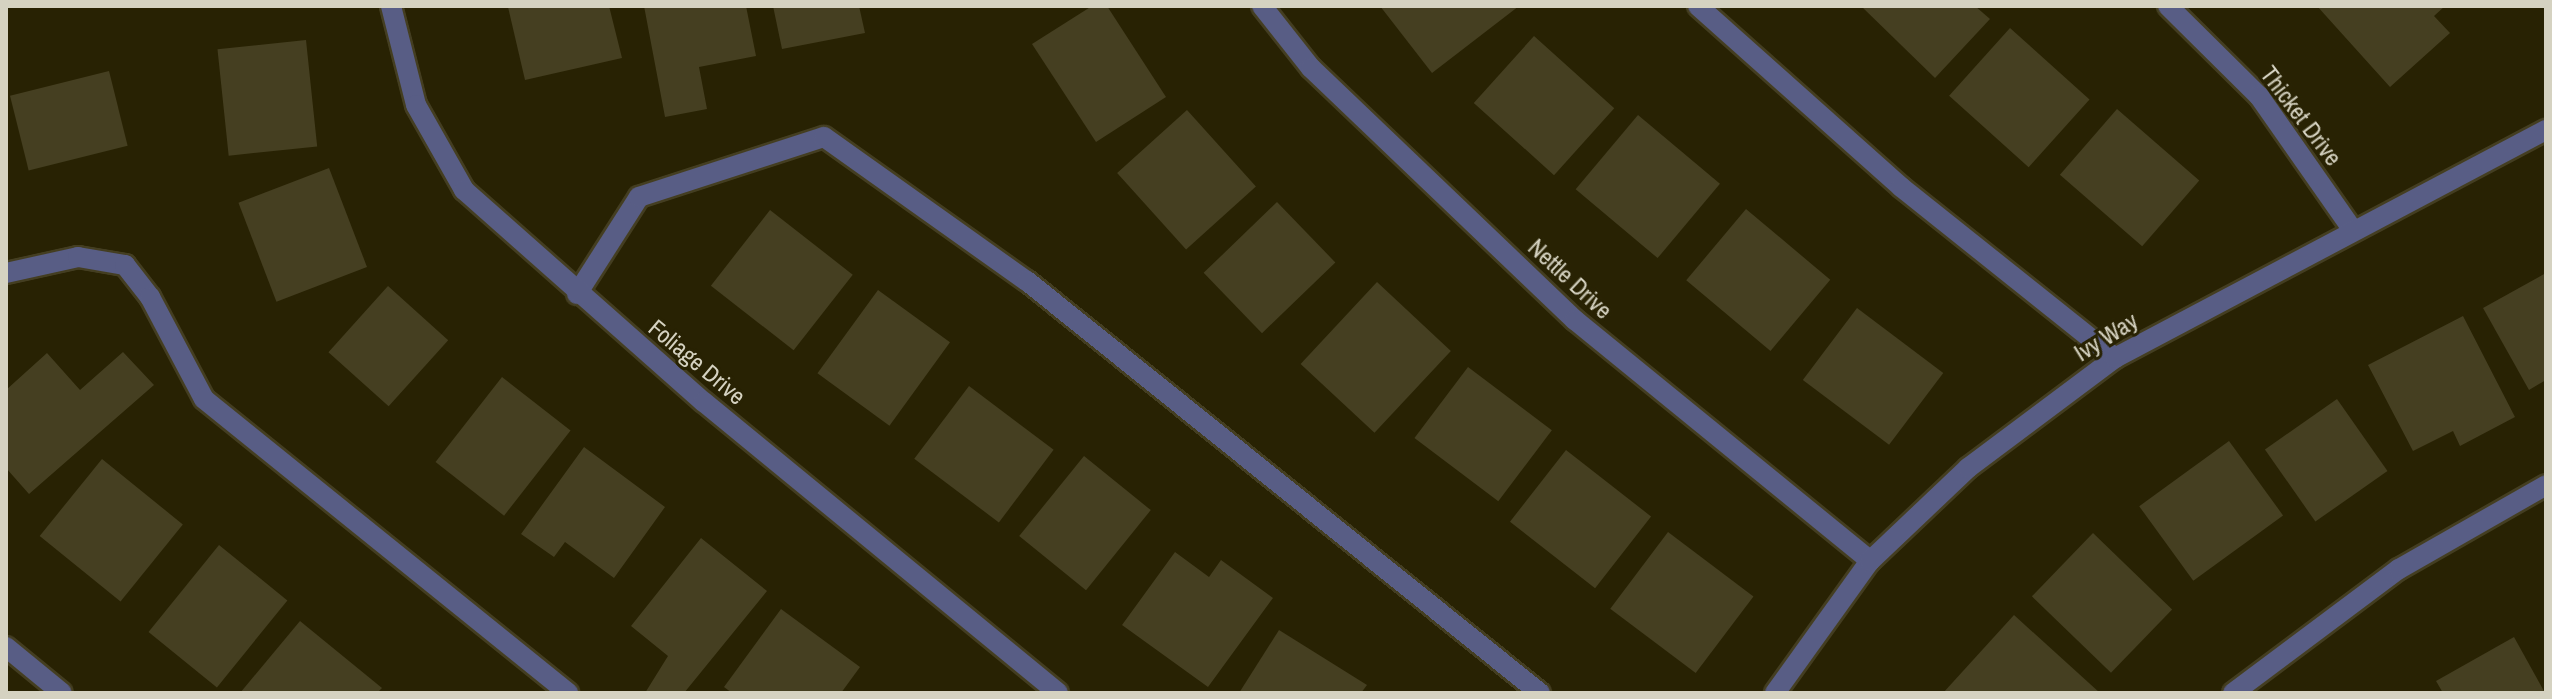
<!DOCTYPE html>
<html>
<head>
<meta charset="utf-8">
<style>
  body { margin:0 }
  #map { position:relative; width:2552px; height:699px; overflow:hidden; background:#282203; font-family:"Archivo Narrow",sans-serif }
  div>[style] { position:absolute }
  .building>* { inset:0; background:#453f21; transform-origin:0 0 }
  .roads { filter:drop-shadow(2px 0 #443e21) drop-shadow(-2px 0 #443e21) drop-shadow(0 2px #443e21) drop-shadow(0 -2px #443e21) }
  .lane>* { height:20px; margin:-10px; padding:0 10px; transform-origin:10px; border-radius:10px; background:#585d85 }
  .street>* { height:20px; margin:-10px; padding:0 10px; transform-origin:10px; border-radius:10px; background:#585d85 }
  span { translate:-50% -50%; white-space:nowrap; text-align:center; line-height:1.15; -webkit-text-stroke:6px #282203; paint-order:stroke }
  .street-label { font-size:24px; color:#d5d2c1 }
  .frame { position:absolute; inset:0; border:8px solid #d5d2c1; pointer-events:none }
</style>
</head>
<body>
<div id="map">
  <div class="building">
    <div style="clip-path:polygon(609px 6px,622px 58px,525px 80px,508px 7px)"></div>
    <div style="clip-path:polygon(644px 6px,746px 6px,756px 56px,699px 67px,707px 109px,665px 117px)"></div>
    <div style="clip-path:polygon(773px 6px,859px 6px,865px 33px,782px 49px)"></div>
    <div style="clip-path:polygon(1092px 6px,1107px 6px,1166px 97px,1096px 142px,1032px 44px)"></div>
    <div style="clip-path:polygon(1380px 6px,1519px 6px,1432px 73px)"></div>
    <div style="clip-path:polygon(1861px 6px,1975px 6px,1990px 19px,1935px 78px)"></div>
    <div style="clip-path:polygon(2317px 6px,2445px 6px,2434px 16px,2450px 33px,2390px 87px)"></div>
    <div style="left:2010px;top:28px;width:107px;height:91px;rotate:42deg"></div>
    <div style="left:1534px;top:36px;width:108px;height:90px;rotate:42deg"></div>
    <div style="left:306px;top:40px;width:107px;height:89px;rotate:84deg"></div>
    <div style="left:109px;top:71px;width:77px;height:102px;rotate:76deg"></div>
    <div style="left:2117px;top:109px;width:109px;height:87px;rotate:41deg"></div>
    <div style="left:1187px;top:110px;width:103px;height:94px;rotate:48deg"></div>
    <div style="left:1638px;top:115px;width:107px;height:97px;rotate:40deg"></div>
    <div style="left:329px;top:168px;width:106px;height:97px;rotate:69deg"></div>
    <div style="left:1277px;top:202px;width:84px;height:102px;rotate:46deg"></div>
    <div style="left:1746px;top:209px;width:110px;height:93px;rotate:40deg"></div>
    <div style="left:770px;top:210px;width:105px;height:96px;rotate:38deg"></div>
    <div style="clip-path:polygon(2546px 273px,2546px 380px,2529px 390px,2483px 308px)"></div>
    <div style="left:1377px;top:282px;width:101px;height:112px;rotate:43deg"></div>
    <div style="left:388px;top:286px;width:81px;height:89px;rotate:42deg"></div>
    <div style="left:878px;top:290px;width:89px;height:103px;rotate:36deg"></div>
    <div style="left:1857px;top:308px;width:108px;height:90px;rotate:37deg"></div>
    <div style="clip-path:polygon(2463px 316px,2515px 417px,2460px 446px,2453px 431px,2413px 451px,2368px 365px)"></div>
    <div style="clip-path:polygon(123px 352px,154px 385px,29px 494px,6px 468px,6px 390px,47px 353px,80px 390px)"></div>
    <div style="left:1468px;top:367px;width:105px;height:89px;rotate:37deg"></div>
    <div style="left:502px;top:377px;width:87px;height:108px;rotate:38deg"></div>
    <div style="left:969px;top:386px;width:106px;height:91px;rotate:37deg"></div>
    <div style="left:2337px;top:399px;width:88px;height:88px;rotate:55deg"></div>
    <div style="left:2229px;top:441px;width:92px;height:111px;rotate:54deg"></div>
    <div style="clip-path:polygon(584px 447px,665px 507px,614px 578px,565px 542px,554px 557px,521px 534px)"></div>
    <div style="left:1566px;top:450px;width:108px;height:91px;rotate:38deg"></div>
    <div style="left:1084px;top:456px;width:86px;height:103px;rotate:39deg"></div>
    <div style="left:102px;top:459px;width:104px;height:99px;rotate:39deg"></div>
    <div style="left:1668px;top:532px;width:107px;height:96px;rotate:37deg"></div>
    <div style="left:2093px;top:533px;width:110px;height:88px;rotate:44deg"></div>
    <div style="clip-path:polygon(701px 538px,767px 591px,684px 693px,645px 693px,668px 656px,631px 626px)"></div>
    <div style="left:219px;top:545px;width:88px;height:112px;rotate:39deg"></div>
    <div style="clip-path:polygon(1175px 552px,1209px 577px,1221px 560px,1273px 598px,1208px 687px,1122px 625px)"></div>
    <div style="clip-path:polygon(781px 609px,860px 667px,841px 693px,732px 693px,724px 687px)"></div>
    <div style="clip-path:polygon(2014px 615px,2100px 693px,1943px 693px)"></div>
    <div style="clip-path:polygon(300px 621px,382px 688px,377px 693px,240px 693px)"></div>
    <div style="clip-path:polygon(1279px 630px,1367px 685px,1361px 693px,1239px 693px)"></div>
    <div style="clip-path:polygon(2514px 637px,2545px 693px,2443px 693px,2436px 681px)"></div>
  </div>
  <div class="roads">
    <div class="lane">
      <div style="left:1698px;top:6px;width:272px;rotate:41.7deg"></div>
      <div style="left:1901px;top:187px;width:274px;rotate:38.6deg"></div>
      <div style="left:6px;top:273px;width:74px;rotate:-12.5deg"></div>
      <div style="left:78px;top:257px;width:48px;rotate:9.7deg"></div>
      <div style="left:125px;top:265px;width:41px;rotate:52deg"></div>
      <div style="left:150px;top:297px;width:115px;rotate:62.1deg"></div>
      <div style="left:204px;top:399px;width:468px;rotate:38.9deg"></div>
      <div style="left:577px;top:294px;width:115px;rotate:-57.4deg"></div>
      <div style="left:639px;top:197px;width:194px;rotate:-18deg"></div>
      <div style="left:824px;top:137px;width:249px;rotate:35.4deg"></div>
      <div style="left:1027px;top:281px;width:658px;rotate:38.77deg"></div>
      <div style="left:2233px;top:693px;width:207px;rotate:-36.8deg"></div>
      <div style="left:2399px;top:569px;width:169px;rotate:-29.7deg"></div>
    </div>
    <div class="street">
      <div style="left:391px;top:6px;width:102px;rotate:75.8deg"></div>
      <div style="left:416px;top:105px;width:98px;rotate:60.5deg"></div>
      <div style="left:464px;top:190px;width:320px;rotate:41.5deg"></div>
      <div style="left:704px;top:402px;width:458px;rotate:39.4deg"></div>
      <div style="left:1262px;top:6px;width:79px;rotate:51.7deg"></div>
      <div style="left:1311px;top:68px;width:365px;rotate:43.7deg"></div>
      <div style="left:1575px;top:320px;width:381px;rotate:39.2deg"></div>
      <div style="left:2168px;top:6px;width:128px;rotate:44.7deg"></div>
      <div style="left:2259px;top:96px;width:162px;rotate:55deg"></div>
      <div style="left:6px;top:647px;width:72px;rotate:39.4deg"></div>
      <div style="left:1775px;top:693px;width:163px;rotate:-54.3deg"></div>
      <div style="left:1870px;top:561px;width:135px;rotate:-43.5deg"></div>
      <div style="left:1968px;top:468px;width:184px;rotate:-36.8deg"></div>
      <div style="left:2115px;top:358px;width:488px;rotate:-27.9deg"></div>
    </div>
  </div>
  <div class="street-label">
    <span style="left:2301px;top:116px;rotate:53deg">Thicket Drive</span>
    <span style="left:1570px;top:279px;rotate:43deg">Nettle Drive</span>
    <span style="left:2106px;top:337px;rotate:-32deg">Ivy Way</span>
    <span style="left:697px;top:362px;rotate:40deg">Foliage Drive</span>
  </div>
  <div class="frame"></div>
</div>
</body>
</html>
